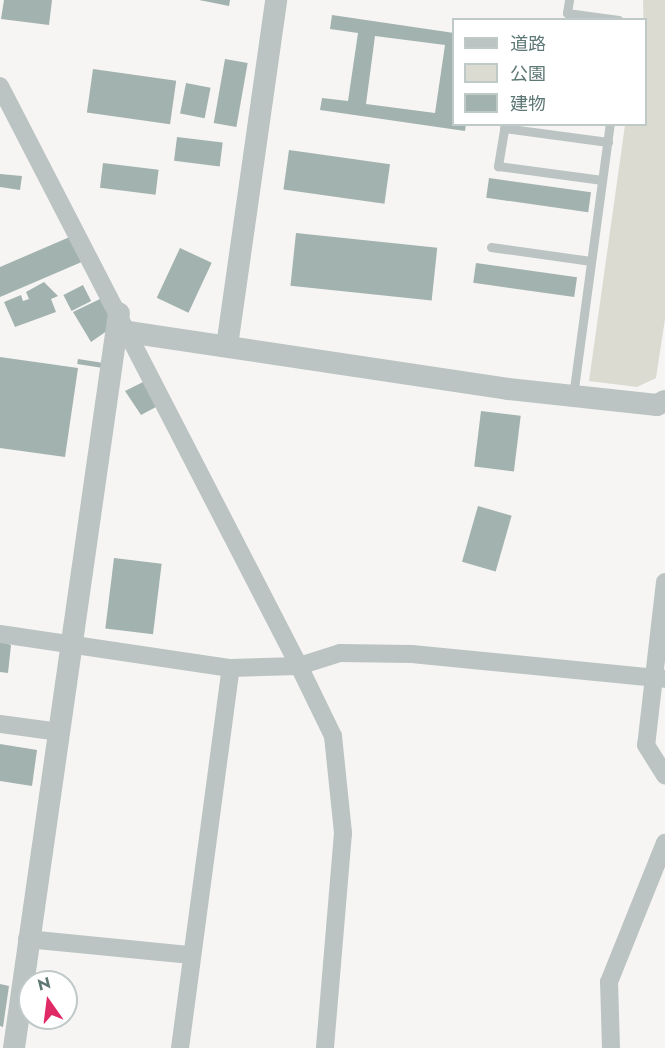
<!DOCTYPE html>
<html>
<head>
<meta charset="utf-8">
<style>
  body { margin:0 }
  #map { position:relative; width:665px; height:1048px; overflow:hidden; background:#f6f5f3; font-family:Jost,"Noto Sans JP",sans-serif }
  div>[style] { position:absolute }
  .green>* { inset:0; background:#dbdbd2 }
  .building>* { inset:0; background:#a2b2af; transform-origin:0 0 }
  .service>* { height:9px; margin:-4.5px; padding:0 4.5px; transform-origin:4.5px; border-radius:4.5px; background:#bbc4c2 }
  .minor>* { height:18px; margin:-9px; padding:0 9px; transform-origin:9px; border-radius:9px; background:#bbc4c2 }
  .tertiary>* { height:22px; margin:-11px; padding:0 11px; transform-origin:11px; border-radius:11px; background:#bbc4c2 }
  span { translate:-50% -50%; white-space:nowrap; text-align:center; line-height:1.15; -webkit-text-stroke:6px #fff; paint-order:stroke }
  .legend { position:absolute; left:452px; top:18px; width:195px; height:108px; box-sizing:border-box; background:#fff; border:2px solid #bfc9c8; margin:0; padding:8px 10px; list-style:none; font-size:18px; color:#5e7875 }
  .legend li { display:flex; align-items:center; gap:12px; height:30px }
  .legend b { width:30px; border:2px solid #bfc9c8 }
  .north { position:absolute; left:18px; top:970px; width:60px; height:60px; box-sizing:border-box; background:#fff; border:2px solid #bfc9c8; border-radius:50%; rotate:346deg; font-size:16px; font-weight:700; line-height:24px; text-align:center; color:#5e7875 }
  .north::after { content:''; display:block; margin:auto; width:21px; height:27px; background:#e02a66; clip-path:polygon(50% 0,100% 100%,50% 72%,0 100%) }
</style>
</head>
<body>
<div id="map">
  <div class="green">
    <div style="clip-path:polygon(643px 0,665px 0,665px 319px,656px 378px,637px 387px,589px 381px,625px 125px,646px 124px)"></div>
  </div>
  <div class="building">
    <div style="clip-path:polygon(4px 0,52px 0,49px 25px,1px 19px)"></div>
    <div style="clip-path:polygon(199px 0,230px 0,229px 6px)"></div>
    <div style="clip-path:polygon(evenodd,332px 15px,454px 33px,454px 124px,466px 124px,465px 131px,320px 110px,322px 98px,348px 101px,358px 33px,330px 29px,332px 15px,375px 36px,445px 45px,435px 113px,366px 104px,375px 36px)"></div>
    <div style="left:225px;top:59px;width:23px;height:65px;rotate:10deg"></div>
    <div style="left:93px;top:69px;width:84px;height:44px;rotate:8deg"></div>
    <div style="left:186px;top:83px;width:25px;height:31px;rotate:11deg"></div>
    <div style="left:177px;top:137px;width:46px;height:24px;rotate:7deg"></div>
    <div style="left:289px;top:150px;width:102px;height:40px;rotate:8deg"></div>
    <div style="left:103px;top:163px;width:56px;height:25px;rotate:7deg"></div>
    <div style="clip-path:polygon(0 174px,22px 176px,20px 190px,0 187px)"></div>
    <div style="left:489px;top:178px;width:103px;height:20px;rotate:8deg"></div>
    <div style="left:296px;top:233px;width:142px;height:53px;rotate:6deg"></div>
    <div style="clip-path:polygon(72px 236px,84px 261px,0 297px,0 267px)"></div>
    <div style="left:180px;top:248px;width:35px;height:55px;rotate:25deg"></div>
    <div style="left:476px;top:263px;width:102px;height:20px;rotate:8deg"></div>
    <div style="clip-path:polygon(44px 282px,58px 296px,51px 299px,56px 312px,15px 327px,4px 302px,21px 295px,23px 301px,29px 299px,26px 292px)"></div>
    <div style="left:83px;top:285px;width:18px;height:22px;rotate:63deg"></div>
    <div style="clip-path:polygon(100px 299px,114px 326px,91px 342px,73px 312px)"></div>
    <div style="clip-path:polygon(0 357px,78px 368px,65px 457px,0 448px)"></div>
    <div style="left:78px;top:359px;width:26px;height:5px;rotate:9deg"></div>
    <div style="clip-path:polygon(143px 382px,156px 407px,141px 415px,125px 391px)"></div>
    <div style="left:481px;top:411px;width:40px;height:56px;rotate:7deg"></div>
    <div style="left:478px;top:506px;width:35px;height:58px;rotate:16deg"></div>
    <div style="left:114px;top:558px;width:48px;height:71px;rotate:7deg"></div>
    <div style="clip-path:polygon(0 641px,11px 645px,8px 673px,0 672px)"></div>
    <div style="clip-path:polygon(0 744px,37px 750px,32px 786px,0 781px)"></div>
    <div style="clip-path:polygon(0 984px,9px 986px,3px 1027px,0 1026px)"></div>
  </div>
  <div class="service">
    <div style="left:569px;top:0;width:13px;rotate:99deg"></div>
    <div style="left:567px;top:13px;width:52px;rotate:7.7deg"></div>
    <div style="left:505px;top:124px;width:43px;rotate:99.5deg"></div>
    <div style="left:498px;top:166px;width:105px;rotate:7.7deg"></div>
    <div style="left:504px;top:128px;width:105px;rotate:7.7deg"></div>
    <div style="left:491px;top:247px;width:101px;rotate:8deg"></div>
    <div style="left:573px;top:396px;width:275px;rotate:-82.3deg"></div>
  </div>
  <div class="minor">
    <div style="left:0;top:86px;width:653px;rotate:62.73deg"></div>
    <div style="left:299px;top:666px;width:43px;rotate:-17.6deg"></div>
    <div style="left:340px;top:653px;width:72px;rotate:0.8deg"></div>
    <div style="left:412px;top:654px;width:254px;rotate:5.6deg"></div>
    <div style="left:665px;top:582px;width:164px;rotate:96.6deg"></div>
    <div style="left:646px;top:745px;width:36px;rotate:58deg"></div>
    <div style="left:0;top:634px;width:233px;rotate:8.4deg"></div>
    <div style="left:231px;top:668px;width:68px;rotate:-1.7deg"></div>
    <div style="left:299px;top:666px;width:78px;rotate:64.1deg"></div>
    <div style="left:333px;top:736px;width:98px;rotate:84.1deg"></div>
    <div style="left:343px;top:833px;width:216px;rotate:94.8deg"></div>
    <div style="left:0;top:724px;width:60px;rotate:7.7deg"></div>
    <div style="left:27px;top:939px;width:165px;rotate:5.6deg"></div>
    <div style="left:180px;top:1048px;width:383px;rotate:-82.4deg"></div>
    <div style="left:611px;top:1048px;width:66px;rotate:-91.7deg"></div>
    <div style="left:609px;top:982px;width:150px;rotate:-68.1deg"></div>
  </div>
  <div class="tertiary">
    <div style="left:128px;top:332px;width:384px;rotate:8.5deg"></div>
    <div style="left:508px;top:389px;width:150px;rotate:6.1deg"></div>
    <div style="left:657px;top:405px;width:9px;rotate:-27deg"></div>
    <div style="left:227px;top:346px;width:349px;rotate:-81.9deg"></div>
    <div style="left:14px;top:1048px;width:742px;rotate:-81.87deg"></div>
  </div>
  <ul class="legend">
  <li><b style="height:8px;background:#bbc4c2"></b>道路</li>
  <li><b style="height:16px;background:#dbdbd2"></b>公園</li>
  <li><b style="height:16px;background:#a2b2af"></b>建物</li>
  </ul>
  <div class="north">N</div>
</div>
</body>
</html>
